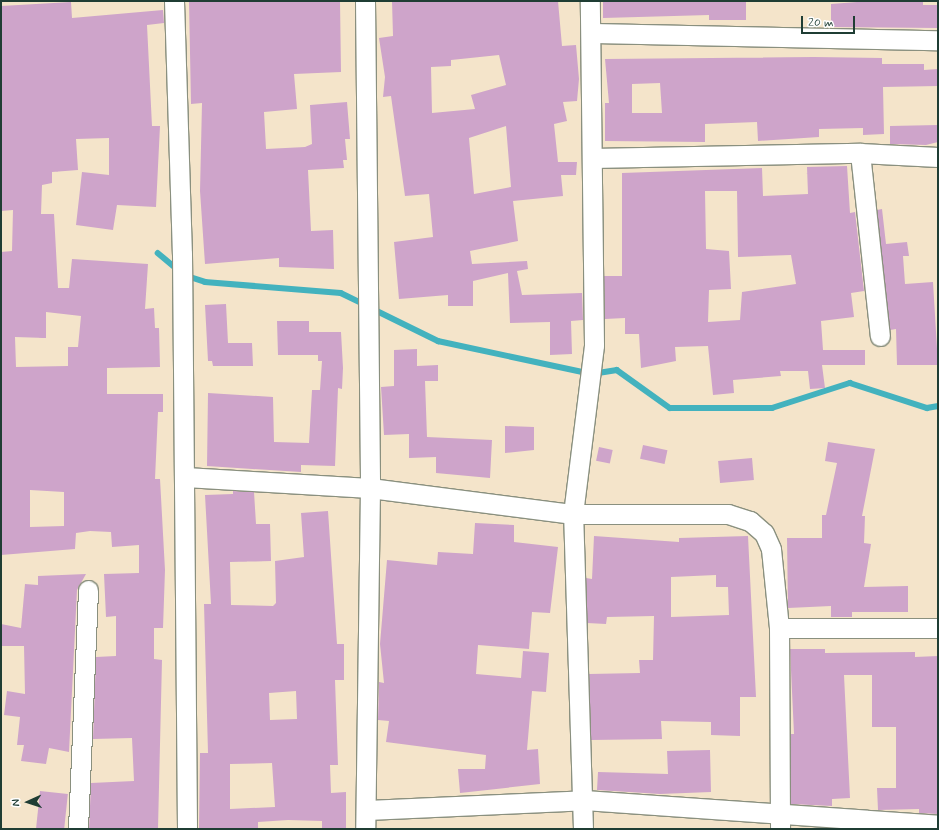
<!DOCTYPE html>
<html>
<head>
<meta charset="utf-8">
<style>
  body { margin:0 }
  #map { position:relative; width:939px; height:830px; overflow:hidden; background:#f4e4ca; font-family:Mynerve,sans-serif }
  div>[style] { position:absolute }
  .stream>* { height:5.5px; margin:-2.75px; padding:0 2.75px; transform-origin:2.75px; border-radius:2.75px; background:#43b2be }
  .building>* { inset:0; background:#cea4ca; transform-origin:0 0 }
  .roads { filter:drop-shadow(1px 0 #8a907f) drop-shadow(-1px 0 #8a907f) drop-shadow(0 1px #8a907f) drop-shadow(0 -1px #8a907f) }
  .minor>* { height:19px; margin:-9.5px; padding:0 9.5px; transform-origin:9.5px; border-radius:9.5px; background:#fff }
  span { translate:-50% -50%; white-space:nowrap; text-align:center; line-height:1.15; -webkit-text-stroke:3px #fff; paint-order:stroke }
  .frame { position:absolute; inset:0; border:2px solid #1f3d34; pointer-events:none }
  .north { position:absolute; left:8px; top:782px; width:40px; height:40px; -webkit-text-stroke:3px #fff; paint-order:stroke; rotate:267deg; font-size:11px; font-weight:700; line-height:16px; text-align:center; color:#1f3d34 }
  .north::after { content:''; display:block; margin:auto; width:14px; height:18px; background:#1f3d34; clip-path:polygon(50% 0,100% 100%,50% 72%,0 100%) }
  .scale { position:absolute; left:801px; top:16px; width:54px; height:18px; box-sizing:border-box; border:2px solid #1f3d34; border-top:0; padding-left:5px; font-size:12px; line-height:14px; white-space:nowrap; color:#1f3d34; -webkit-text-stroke:3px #fff; paint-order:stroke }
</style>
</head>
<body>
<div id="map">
  <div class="stream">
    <div style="left:158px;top:253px;width:26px;rotate:40deg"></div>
    <div style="left:184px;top:275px;width:22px;rotate:18deg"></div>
    <div style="left:205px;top:282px;width:136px;rotate:4.6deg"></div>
    <div style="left:341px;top:293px;width:25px;rotate:26deg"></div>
    <div style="left:371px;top:308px;width:75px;rotate:26.2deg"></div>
    <div style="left:438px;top:341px;width:157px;rotate:12.1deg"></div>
    <div style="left:592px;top:374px;width:25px;rotate:-9deg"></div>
    <div style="left:617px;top:370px;width:65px;rotate:35.6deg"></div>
    <div style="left:670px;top:408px;width:102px"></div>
    <div style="left:772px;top:408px;width:82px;rotate:-17.8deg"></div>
    <div style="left:850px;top:383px;width:81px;rotate:18deg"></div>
    <div style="left:927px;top:408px;width:11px;rotate:-10deg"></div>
  </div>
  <div class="building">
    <div style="clip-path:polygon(189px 1px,340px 1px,341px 72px,294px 74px,297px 109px,264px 112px,266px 149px,305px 147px,312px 144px,310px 105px,347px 102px,350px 139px,345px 139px,347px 160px,343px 160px,344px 168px,308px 170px,311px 231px,333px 230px,334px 269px,279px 267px,279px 258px,205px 264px,200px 191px,202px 103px,191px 104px)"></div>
    <div style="clip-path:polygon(evenodd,392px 1px,558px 1px,562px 46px,576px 45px,579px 79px,577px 101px,563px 102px,567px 121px,554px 124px,558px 162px,577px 162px,576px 175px,561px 175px,563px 196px,513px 201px,518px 241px,470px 251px,472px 264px,527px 261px,528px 269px,517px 271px,522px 295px,582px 293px,583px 320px,571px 321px,572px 354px,550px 355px,550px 322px,510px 323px,508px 273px,473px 281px,473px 306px,448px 306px,448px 295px,399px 299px,394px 242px,433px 237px,429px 194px,405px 196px,391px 96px,383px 97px,385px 77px,379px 38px,393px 36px,392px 1px,499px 55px,506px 85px,471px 95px,475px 109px,432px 113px,431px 67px,451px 66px,451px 60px,499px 55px,392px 1px,506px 126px,511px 187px,474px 194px,469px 138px,506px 126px)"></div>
    <div style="clip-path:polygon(603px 1px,746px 1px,746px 20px,709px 20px,709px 15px,603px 18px)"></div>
    <div style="clip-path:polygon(870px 1px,923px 1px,923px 5px,938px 5px,938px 28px,831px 27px,831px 4px)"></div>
    <div style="clip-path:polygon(evenodd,71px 2px,72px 18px,163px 10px,164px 23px,147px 25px,152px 126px,160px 126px,156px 207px,117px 205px,113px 230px,76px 225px,82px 172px,109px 175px,109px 138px,76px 139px,78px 170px,52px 172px,52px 183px,42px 185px,41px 214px,54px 214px,58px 288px,69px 288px,72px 259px,148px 264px,145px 309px,154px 308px,155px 328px,159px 328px,160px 367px,107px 368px,107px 394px,163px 394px,163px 412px,158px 412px,155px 479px,160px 479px,165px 570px,163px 628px,154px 628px,154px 659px,162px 660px,158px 829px,89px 829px,91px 783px,134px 781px,132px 738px,93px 739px,96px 657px,116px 656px,116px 616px,106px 617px,104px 574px,139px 573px,139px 545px,112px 547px,111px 532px,90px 531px,76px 533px,75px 549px,1px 555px,1px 252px,12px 251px,13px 210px,1px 211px,1px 6px,71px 2px,46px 312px,81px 316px,78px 347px,68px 347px,68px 366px,16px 367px,15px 337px,46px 338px,46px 312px,71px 2px,30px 490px,64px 492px,64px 526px,30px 527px,30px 490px)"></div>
    <div style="clip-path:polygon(evenodd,814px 57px,882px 58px,882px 64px,924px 64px,924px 70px,938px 69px,938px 86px,883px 87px,884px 134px,863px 135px,863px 128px,819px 129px,819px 137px,758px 141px,757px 122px,705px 124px,705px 142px,605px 141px,605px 103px,609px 103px,605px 59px,814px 57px,660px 83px,662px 113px,632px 113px,632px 84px,660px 83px)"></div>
    <div style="clip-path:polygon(938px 125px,938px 142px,926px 145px,890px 144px,890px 126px)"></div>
    <div style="clip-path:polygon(evenodd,847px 166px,850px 213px,855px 212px,864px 291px,851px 293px,854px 317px,821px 321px,823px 350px,865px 350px,865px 365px,822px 365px,825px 388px,810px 389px,808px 371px,780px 371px,781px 376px,733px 380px,734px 393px,713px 395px,708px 346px,675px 347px,676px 361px,641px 368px,639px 334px,625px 334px,625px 318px,605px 319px,604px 276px,622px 276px,622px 173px,762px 168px,763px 196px,808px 194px,807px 167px,847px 166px,705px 191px,737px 191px,738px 257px,791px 255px,796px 284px,742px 292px,740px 320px,708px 322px,709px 290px,731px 289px,729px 251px,706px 249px,705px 191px)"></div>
    <div style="clip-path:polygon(882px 209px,886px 244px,907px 242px,909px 256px,903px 256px,905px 284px,933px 282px,938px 365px,897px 365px,896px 329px,890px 330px,877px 210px)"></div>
    <div style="clip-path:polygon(226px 304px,228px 343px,252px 343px,253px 366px,213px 366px,212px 361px,208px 361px,205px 305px)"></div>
    <div style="clip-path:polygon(277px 321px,309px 321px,309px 332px,341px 332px,343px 368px,342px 389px,338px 388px,335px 466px,301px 465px,301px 472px,207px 466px,208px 393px,273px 397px,274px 442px,309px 443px,312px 390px,320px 390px,322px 361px,318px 361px,318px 355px,278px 355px)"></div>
    <div style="clip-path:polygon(417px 349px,417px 366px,438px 365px,438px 381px,425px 381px,427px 437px,492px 440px,490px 478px,436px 473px,436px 457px,409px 458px,409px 434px,384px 435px,381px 387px,394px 386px,394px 350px)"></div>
    <div style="clip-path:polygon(505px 426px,534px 427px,534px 450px,505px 453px)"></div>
    <div style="clip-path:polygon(828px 442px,875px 449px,862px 516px,865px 516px,864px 543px,871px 544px,864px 587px,908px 586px,908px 612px,852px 612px,852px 617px,831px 617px,831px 606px,788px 608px,787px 538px,822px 538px,822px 515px,826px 515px,837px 463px,825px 461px)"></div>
    <div style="left:643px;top:445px;width:25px;height:14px;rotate:12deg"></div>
    <div style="left:599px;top:447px;width:14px;height:14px;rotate:12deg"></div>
    <div style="left:752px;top:458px;width:22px;height:34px;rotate:85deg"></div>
    <div style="clip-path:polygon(evenodd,233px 491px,254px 492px,256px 524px,270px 524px,271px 561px,230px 562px,231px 605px,273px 606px,276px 603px,275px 561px,304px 557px,301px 513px,328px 511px,337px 644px,344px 644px,344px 680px,335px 680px,338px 765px,330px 765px,331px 793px,346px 792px,346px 829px,322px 829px,322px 821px,288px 820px,258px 822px,258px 829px,199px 829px,200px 753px,208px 753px,204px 604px,211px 604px,205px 495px,233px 494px,233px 491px,296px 691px,297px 719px,270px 720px,269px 693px,296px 691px,233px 491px,272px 763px,275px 807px,230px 809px,230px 764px,272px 763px)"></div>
    <div style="clip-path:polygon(475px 523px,514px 525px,514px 542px,558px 547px,550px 613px,532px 612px,529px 649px,478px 645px,476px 674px,521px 678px,523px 651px,549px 653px,546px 692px,532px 691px,527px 750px,538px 749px,540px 784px,460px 793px,458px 769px,485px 769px,486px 755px,386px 742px,389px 721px,378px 720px,379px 682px,384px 683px,380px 644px,387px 560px,437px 565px,438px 552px,473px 554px)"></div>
    <div style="clip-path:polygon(evenodd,594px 536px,679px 542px,679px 538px,748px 536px,756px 697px,740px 697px,740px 736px,711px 735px,711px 722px,661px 721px,662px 739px,591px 740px,589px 674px,640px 673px,639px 660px,653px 660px,654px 616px,607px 617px,606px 624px,587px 623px,586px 578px,592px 579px,594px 536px,716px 575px,716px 587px,728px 587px,729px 615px,671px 617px,671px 577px,716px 575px)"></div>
    <div style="clip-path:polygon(86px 574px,77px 590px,69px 752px,49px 748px,46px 764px,21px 761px,24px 745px,17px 745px,20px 717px,4px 715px,7px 691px,25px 694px,24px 646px,1px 646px,1px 624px,21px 628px,25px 584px,38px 585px,38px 576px)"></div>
    <div style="clip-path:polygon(790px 649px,825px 649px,825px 653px,915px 652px,915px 657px,938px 656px,938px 814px,919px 813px,919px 809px,878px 810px,877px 788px,896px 788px,896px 727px,872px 727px,872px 675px,844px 675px,850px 798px,832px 799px,832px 806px,791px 804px,791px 734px,794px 734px)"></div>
    <div style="clip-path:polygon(710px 750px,711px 792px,660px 794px,597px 790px,598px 772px,668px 774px,667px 751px)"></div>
    <div style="left:40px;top:791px;width:28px;height:38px;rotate:6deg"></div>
  </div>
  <div class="roads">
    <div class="minor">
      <div style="left:174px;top:1px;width:253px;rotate:88.2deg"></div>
      <div style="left:182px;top:254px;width:575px;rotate:89.5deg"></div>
      <div style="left:365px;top:1px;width:487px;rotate:89.4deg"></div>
      <div style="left:370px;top:488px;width:341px;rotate:90.8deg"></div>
      <div style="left:591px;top:33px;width:347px;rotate:1.2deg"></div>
      <div style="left:860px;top:153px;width:184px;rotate:83.8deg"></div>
      <div style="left:592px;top:158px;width:268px;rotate:-1.1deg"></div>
      <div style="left:860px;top:153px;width:78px;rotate:2.9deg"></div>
      <div style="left:185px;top:477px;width:185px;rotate:3.4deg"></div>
      <div style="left:370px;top:488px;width:205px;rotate:7.3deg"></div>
      <div style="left:573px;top:514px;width:155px"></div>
      <div style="left:728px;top:514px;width:23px;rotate:18deg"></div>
      <div style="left:750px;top:521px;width:18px;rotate:41deg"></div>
      <div style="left:764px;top:533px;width:17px;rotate:66deg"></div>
      <div style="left:771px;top:549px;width:79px;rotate:84.2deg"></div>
      <div style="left:779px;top:628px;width:201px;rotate:89.7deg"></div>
      <div style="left:779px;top:628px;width:159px"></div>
      <div style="left:367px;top:810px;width:217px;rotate:-2.6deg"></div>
      <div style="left:584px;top:800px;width:355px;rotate:4deg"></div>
      <div style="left:78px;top:829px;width:239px;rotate:-87.6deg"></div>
      <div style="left:583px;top:829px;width:315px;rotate:-91.8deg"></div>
      <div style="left:573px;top:514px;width:170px;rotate:-82.9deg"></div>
      <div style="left:594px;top:345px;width:344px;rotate:-90.7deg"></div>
    </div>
  </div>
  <div class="frame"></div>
  <div class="north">N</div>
  <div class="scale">20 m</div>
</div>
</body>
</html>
